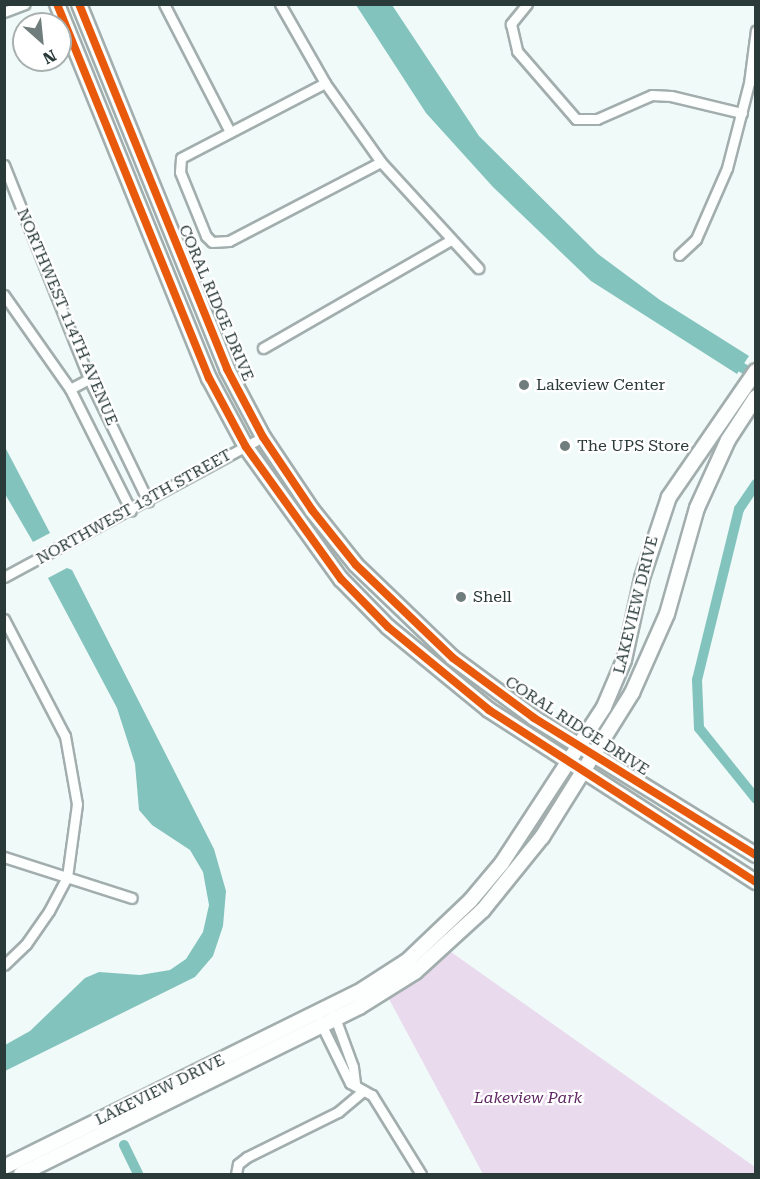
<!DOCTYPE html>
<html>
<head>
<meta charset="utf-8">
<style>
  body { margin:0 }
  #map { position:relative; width:760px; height:1179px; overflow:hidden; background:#f0faf8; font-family:"Roboto Serif",serif }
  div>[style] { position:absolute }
  .green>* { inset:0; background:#eadaee }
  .water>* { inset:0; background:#83c3be }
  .canal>* { height:10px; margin:-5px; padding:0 5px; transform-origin:5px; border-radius:5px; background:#83c3be }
  .roads { filter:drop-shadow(2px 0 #a2aead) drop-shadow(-2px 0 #a2aead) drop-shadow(0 2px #a2aead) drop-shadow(0 -2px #a2aead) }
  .street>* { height:9px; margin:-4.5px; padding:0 4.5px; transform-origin:4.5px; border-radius:4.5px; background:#fdfefe }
  .secondary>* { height:14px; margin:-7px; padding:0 7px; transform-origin:7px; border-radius:7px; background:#fdfefe }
  .cycleway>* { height:8px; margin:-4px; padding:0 4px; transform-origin:4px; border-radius:4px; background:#e8590c }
  .dots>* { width:16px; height:16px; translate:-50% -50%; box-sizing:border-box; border:3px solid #fff; border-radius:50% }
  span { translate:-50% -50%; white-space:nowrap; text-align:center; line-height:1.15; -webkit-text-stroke:4.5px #fff; paint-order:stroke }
  .street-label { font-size:16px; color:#293a39 }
  .poi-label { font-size:16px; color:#293a39 }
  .left { translate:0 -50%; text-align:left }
  .park-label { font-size:16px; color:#612964; font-style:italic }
  .frame { position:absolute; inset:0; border:6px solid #293a39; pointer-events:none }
  .north { position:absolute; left:12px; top:12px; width:60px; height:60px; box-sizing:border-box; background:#fff; border:2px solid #a9b0b0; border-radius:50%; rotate:153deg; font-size:16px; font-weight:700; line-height:24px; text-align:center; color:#293a39 }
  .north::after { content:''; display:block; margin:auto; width:21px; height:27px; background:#6f7d7c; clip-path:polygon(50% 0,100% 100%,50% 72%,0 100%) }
</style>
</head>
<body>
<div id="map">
  <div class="green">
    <div style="clip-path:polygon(451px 952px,755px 1167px,755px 1174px,483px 1174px,389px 999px)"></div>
  </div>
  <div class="water">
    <div style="clip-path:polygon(356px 5px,392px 5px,479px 136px,598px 254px,660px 300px,749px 356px,737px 374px,591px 281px,493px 187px,426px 113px)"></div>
    <div style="clip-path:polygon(5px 447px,50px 533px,33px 542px,5px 494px)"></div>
    <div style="clip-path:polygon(67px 568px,72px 570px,214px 849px,226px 891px,223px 926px,213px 956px,195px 977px,5px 1071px,5px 1045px,30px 1031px,85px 978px,99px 972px,140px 975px,170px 970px,186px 959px,203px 932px,209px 905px,203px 872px,190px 850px,152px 825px,139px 810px,135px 764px,117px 708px,48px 578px)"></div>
  </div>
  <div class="canal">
    <div style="left:741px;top:367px;width:17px;rotate:31deg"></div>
    <div style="left:756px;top:484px;width:30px;rotate:124deg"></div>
    <div style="left:739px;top:509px;width:176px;rotate:103.8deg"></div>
    <div style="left:697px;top:680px;width:48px;rotate:87.6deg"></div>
    <div style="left:699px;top:728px;width:91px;rotate:51.2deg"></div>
    <div style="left:124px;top:1145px;width:32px;rotate:64deg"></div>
  </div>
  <div class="roads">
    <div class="street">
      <div style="left:164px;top:4px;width:144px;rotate:62.7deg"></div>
      <div style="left:280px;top:4px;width:91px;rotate:60.3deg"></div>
      <div style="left:325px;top:83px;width:97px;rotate:54.7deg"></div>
      <div style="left:381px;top:162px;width:144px;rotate:47.5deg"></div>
      <div style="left:527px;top:4px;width:26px;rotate:129deg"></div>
      <div style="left:511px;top:24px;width:28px;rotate:77deg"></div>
      <div style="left:517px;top:51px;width:90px;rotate:49.1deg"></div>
      <div style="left:576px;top:119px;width:21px"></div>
      <div style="left:597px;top:119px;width:60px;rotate:-23.6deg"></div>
      <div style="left:652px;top:95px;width:19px;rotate:3deg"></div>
      <div style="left:671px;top:96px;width:73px;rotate:13.5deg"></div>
      <div style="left:4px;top:12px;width:22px;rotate:-21deg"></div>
      <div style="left:325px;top:83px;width:162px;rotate:152.5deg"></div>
      <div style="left:181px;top:158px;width:14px;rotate:94deg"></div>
      <div style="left:180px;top:172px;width:69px;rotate:67.9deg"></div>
      <div style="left:206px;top:236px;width:8px;rotate:45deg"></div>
      <div style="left:212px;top:242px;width:17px;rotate:-3deg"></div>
      <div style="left:229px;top:241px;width:171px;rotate:-27.5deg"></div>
      <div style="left:4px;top:165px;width:230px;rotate:68.3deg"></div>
      <div style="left:89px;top:379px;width:136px;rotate:64.2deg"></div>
      <div style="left:679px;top:255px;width:23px;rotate:-43deg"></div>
      <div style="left:696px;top:239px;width:77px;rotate:-66.4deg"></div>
      <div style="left:727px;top:168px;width:88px;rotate:-75.5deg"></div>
      <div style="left:749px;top:83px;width:53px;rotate:-82.5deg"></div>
      <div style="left:4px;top:295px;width:115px;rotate:54.9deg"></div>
      <div style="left:70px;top:389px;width:136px;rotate:63.4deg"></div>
      <div style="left:263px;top:348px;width:217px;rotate:-29.9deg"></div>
      <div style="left:70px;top:389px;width:21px;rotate:-28deg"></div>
      <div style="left:4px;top:577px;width:294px;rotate:-28.4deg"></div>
      <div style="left:4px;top:619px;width:132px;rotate:62.5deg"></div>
      <div style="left:65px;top:736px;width:69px;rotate:80deg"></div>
      <div style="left:77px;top:804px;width:74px;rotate:97.8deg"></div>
      <div style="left:67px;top:877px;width:38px;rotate:118deg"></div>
      <div style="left:49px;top:911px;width:40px;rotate:124.9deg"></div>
      <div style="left:26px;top:944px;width:30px;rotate:136deg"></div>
      <div style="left:4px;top:857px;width:134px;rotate:17.8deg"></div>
      <div style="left:334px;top:1015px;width:55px;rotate:69.9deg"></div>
      <div style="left:353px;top:1067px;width:17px;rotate:83deg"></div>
      <div style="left:320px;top:1022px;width:68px;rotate:63.8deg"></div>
      <div style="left:350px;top:1083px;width:25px;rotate:29deg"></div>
      <div style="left:372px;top:1095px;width:93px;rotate:58.2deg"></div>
      <div style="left:236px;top:1174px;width:10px;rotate:-79deg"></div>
      <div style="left:238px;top:1164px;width:11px;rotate:-38deg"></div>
      <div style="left:247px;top:1157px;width:102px;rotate:-26.3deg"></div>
      <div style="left:338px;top:1112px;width:33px;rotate:-40deg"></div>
    </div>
    <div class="secondary">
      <div style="left:57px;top:4px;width:404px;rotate:67.9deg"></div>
      <div style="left:209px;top:378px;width:78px;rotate:61.8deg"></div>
      <div style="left:246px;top:447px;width:163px;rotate:54.3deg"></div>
      <div style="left:341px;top:579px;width:67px;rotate:45.6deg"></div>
      <div style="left:388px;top:627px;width:131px;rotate:39.4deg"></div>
      <div style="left:489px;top:710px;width:318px;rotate:32.8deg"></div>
      <div style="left:79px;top:4px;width:394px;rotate:67.9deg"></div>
      <div style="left:227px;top:369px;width:77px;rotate:62.1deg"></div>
      <div style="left:263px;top:437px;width:88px;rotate:56.1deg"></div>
      <div style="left:312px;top:510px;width:70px;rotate:51.3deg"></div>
      <div style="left:356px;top:565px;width:134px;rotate:43.8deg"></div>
      <div style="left:453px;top:658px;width:101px;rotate:36.5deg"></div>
      <div style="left:534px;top:718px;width:261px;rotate:31.7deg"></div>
      <div style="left:4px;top:1167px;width:399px;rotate:-26.3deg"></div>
      <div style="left:362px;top:990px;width:54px;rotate:-32.8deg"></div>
      <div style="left:407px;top:961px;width:88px;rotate:-43.6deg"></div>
      <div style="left:471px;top:900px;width:48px;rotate:-50deg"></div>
      <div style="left:502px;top:863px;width:186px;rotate:-56.8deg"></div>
      <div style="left:604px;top:707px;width:51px;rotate:-66.9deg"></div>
      <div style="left:624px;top:660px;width:84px;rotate:-77.6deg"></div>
      <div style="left:642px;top:578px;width:85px;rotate:-71.6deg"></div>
      <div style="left:669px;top:497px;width:153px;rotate:-55.4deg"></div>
      <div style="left:21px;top:1174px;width:377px;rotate:-26.3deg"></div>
      <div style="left:359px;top:1007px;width:66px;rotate:-32deg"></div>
      <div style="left:415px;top:972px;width:92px;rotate:-42.4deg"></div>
      <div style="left:483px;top:910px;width:94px;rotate:-51.1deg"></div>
      <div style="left:542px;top:837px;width:170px;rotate:-58deg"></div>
      <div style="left:632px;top:693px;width:86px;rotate:-66.1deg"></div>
      <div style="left:667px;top:614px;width:110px;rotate:-74.2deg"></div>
      <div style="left:697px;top:508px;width:75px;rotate:-65.5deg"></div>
      <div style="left:728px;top:440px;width:51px;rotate:-56.9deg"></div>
    </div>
  </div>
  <div class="cycleway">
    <div style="left:57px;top:4px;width:404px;rotate:67.9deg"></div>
    <div style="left:209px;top:378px;width:78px;rotate:61.8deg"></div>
    <div style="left:246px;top:447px;width:163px;rotate:54.3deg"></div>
    <div style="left:341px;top:579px;width:67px;rotate:45.6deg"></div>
    <div style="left:388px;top:627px;width:131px;rotate:39.4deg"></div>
    <div style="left:489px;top:710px;width:318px;rotate:32.8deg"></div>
    <div style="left:79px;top:4px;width:394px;rotate:67.9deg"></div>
    <div style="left:227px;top:369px;width:77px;rotate:62.1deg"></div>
    <div style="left:263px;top:437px;width:88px;rotate:56.1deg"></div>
    <div style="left:312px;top:510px;width:70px;rotate:51.3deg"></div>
    <div style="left:356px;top:565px;width:134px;rotate:43.8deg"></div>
    <div style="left:453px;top:658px;width:101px;rotate:36.5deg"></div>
    <div style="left:534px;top:718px;width:261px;rotate:31.7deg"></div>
  </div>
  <div class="dots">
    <div style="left:524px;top:385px;background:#6f7d7c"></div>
    <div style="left:565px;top:446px;background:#6f7d7c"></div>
    <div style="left:461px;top:597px;background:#6f7d7c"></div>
  </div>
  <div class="street-label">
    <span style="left:216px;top:303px;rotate:67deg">CORAL RIDGE DRIVE</span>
    <span style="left:67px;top:317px;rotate:67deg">NORTHWEST 114TH AVENUE</span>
    <span style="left:134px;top:507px;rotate:-29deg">NORTHWEST 13TH STREET</span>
    <span style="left:636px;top:605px;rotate:-76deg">LAKEVIEW DRIVE</span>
    <span style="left:577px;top:726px;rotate:33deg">CORAL RIDGE DRIVE</span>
    <span style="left:160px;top:1090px;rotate:-26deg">LAKEVIEW DRIVE</span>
  </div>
  <div class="poi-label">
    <span class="left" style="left:536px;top:385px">Lakeview Center</span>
    <span class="left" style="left:577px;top:446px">The UPS Store</span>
    <span class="left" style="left:473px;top:597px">Shell</span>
  </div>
  <div class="park-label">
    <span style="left:528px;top:1098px">Lakeview Park</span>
  </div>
  <div class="frame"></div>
  <div class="north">N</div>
</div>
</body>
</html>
